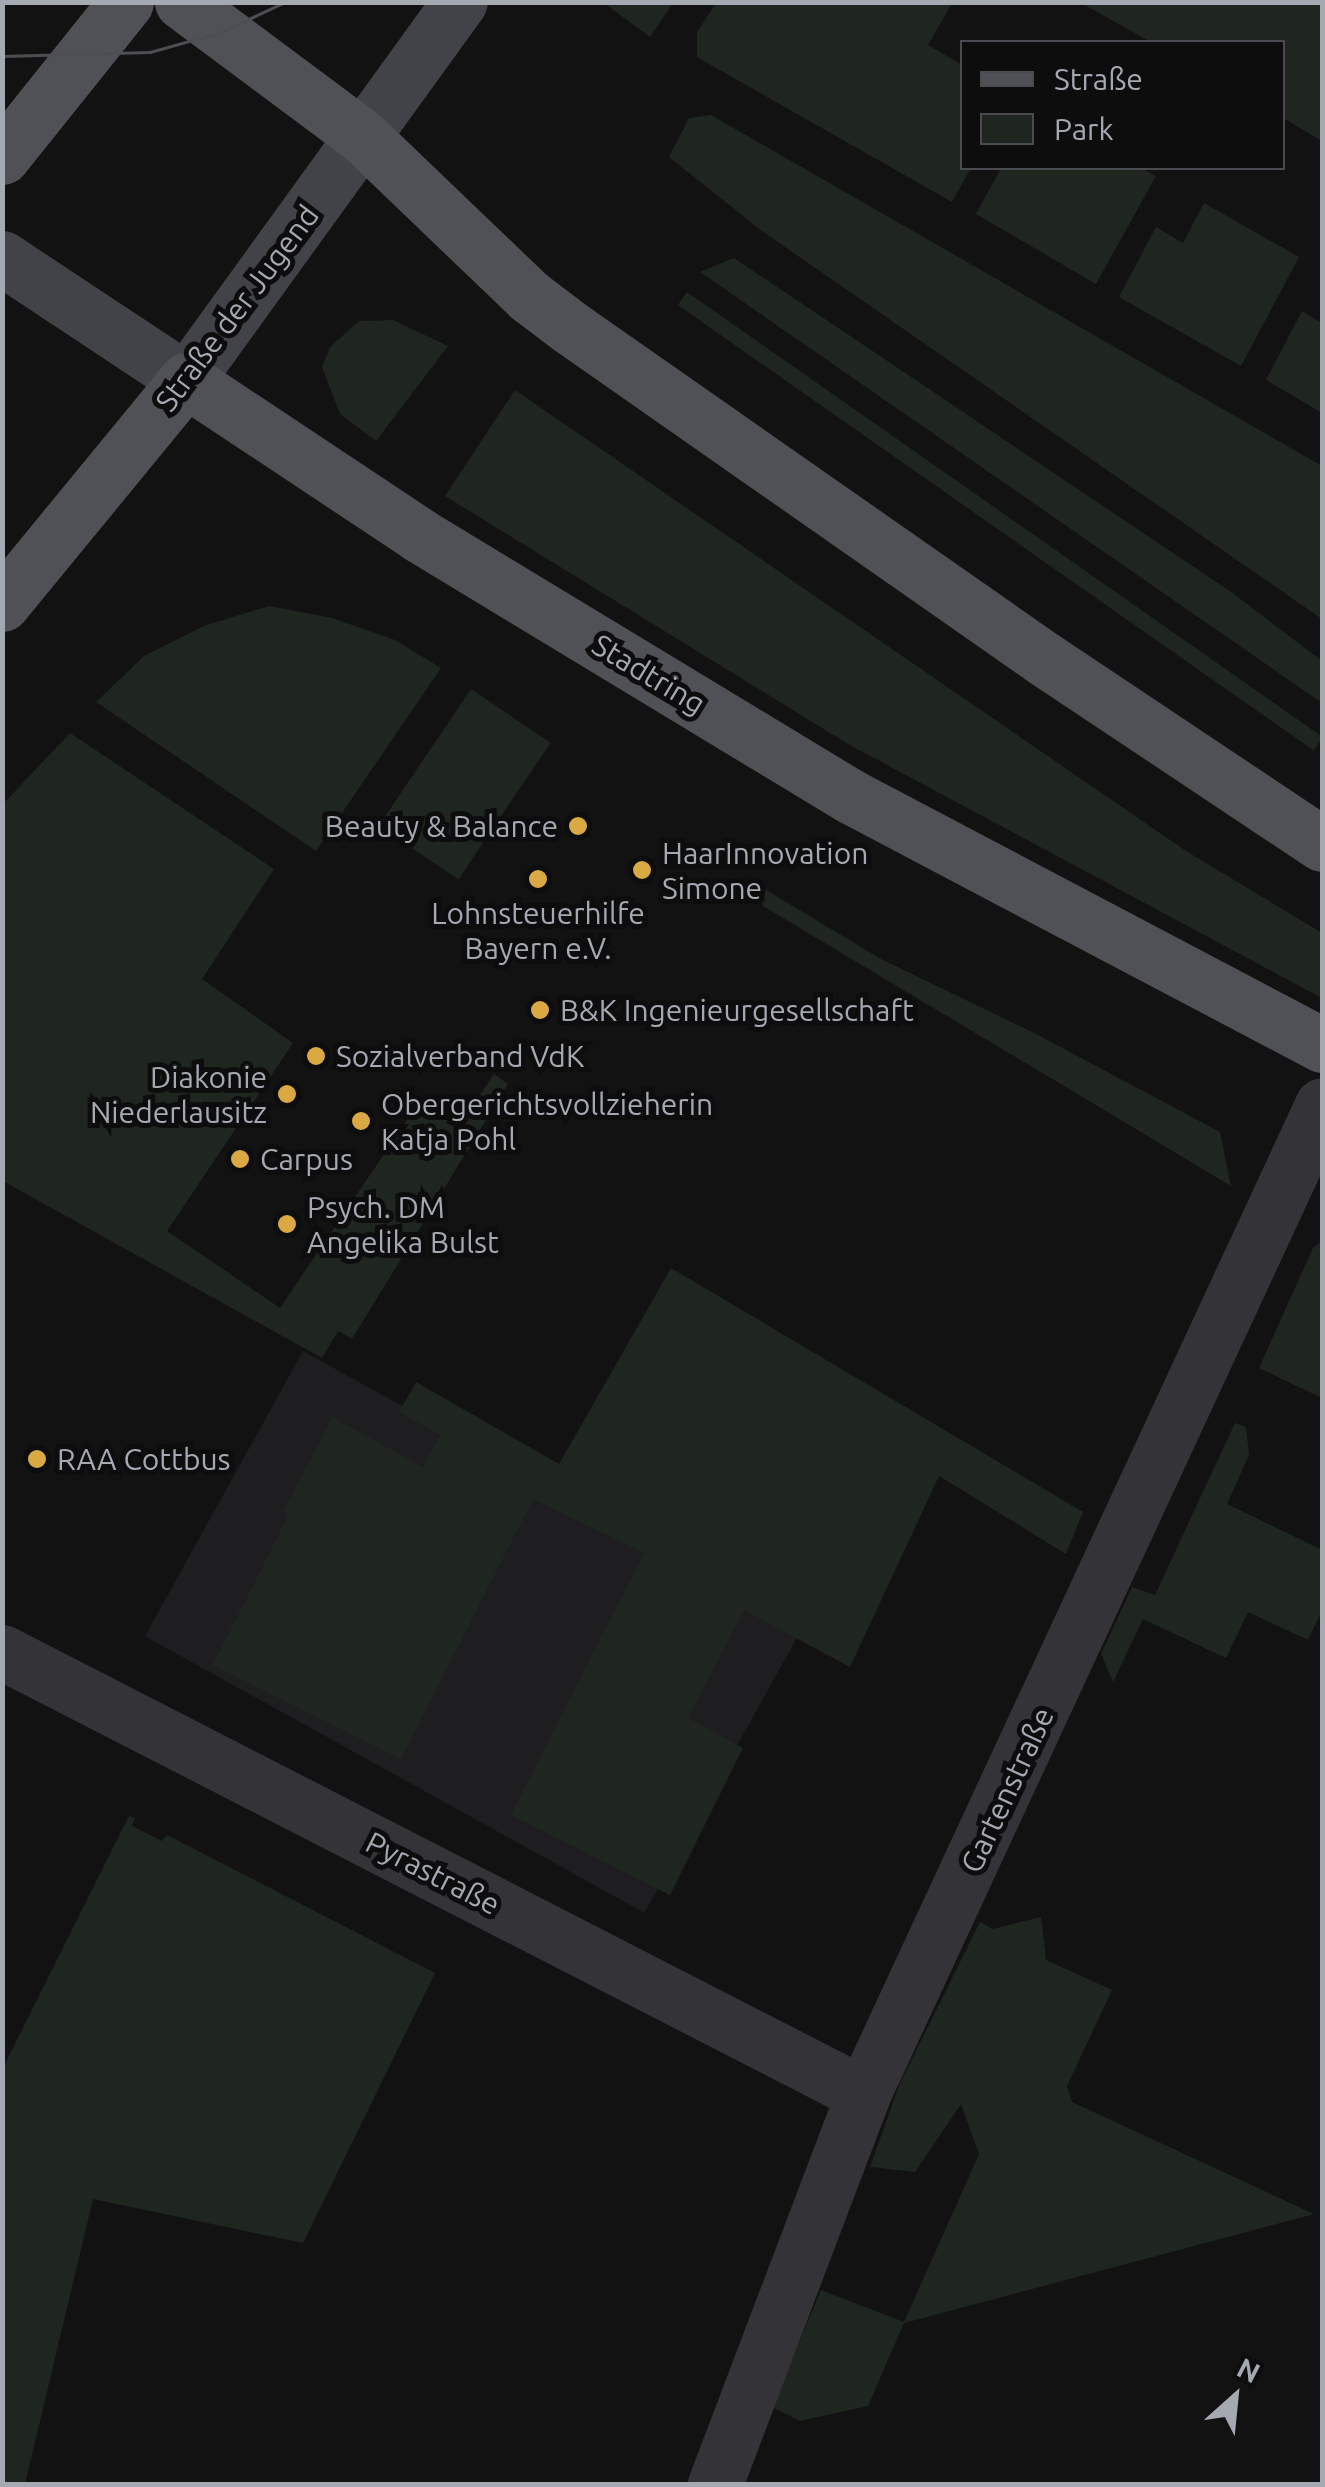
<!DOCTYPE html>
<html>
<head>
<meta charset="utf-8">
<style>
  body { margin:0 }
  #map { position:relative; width:1325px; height:2487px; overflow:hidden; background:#121213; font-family:Ubuntu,sans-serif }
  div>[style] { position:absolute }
  .built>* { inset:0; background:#1e1e20; transform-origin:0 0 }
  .green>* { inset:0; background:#1f2620; transform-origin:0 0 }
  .minor>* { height:55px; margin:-27.5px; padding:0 27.5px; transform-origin:27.5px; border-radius:27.5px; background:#343438 }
  .secondary>* { height:55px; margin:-27.5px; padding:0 27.5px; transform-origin:27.5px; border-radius:27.5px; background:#424348 }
  .primary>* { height:55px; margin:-27.5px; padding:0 27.5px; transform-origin:27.5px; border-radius:27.5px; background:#505156 }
  .tram>* { height:2.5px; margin:-1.25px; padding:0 1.25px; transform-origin:1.25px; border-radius:1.25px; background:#4d4e53 }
  .dots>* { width:28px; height:28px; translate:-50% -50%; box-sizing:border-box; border:5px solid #0d0d0e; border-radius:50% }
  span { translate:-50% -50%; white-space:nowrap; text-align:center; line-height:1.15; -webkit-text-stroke:10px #0d0d0e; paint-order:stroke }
  .street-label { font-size:30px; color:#a5a9b2 }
  .poi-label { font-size:30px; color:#a5a9b2 }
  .right { translate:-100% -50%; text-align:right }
  .left { translate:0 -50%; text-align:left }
  .frame { position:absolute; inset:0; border:5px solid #a5a9b2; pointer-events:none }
  .legend { position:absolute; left:960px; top:40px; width:325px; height:130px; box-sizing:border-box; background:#0d0d0e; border:2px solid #4a4b50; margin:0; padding:12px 18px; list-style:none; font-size:30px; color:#a5a9b2 }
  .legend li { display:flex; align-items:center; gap:20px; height:50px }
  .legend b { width:50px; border:2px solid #4a4b50 }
  .north { position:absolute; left:1185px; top:2347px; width:100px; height:100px; -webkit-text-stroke:8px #0d0d0e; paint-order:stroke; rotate:27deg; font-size:28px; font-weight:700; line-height:40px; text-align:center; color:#a5a9b2 }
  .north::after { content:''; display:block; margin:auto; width:35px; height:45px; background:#a5a9b2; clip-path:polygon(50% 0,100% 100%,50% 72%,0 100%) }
</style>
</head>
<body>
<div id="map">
  <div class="built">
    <div style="left:303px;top:1351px;width:571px;height:326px;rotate:29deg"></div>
  </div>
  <div class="green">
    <div style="clip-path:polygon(604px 3px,673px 3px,650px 37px)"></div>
    <div style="clip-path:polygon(716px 3px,952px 3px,928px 45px,962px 65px,962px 168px,971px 168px,952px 202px,697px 57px,697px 32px)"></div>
    <div style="clip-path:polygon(1081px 3px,1322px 3px,1322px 141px,1283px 118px,1282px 42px,1151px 42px)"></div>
    <div style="clip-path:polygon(711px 115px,1322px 466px,1322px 619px,762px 231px,669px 157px,689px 118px)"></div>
    <div style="clip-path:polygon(1001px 168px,1141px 168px,1156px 176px,1096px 284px,976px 214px)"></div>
    <div style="clip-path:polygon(1204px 203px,1299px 257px,1241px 366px,1119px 297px,1156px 227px,1183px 243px)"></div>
    <div style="clip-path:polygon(734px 258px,1234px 594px,1322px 661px,1322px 703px,700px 272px)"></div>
    <div style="left:687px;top:292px;width:776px;height:16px;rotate:35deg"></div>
    <div style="clip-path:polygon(1302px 311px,1322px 323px,1322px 413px,1266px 380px)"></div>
    <div style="clip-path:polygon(393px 320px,448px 346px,376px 441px,340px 414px,322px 367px,330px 347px,359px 321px)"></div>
    <div style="clip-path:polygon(515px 390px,1186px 851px,1322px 933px,1322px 998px,848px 744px,445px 496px)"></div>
    <div style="clip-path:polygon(269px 606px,332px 618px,395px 640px,441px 668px,316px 851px,96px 702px,144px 656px,206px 625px)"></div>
    <div style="left:471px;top:689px;width:96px;height:165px;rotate:34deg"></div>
    <div style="clip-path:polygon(70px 733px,274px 869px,202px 979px,293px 1043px,167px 1231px,280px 1308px,420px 1101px,459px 1126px,494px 1074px,508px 1084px,352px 1339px,338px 1331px,322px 1358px,3px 1181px,3px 804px)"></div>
    <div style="clip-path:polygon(761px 887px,881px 959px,1036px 1034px,1220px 1132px,1231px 1186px,763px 906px)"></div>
    <div style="clip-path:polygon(1322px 1241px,1322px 1398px,1259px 1368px,1313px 1248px)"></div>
    <div style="clip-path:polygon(671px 1268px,1083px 1512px,1066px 1554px,939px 1476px,850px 1667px,744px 1610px,688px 1718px,743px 1748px,670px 1895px,511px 1815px,644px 1553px,533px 1499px,401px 1759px,213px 1665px,289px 1514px,284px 1511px,332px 1417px,423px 1467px,440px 1435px,399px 1412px,416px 1382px,559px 1464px)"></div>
    <div style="clip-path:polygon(1235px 1423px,1246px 1427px,1249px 1455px,1227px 1504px,1322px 1550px,1322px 1611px,1308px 1640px,1248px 1612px,1226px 1658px,1143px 1619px,1113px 1682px,1101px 1654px,1132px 1587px,1155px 1595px)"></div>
    <div style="clip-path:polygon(129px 1816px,135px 1818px,132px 1826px,162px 1841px,167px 1835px,435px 1973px,303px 2243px,93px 2199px,25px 2484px,3px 2484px,3px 2068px)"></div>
    <div style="clip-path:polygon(1041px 1917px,1046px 1960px,1112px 1990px,1067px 2086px,1072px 2102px,1314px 2214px,904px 2323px,868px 2406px,800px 2421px,772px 2407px,821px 2290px,904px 2322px,979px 2154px,961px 2104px,915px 2172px,870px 2167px,900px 2083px,980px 1922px,993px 1929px)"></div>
  </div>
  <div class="minor">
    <div style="left:2px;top:1652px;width:968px;rotate:27.17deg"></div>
    <div style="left:715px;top:2484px;width:417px;rotate:-69.2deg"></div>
    <div style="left:863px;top:2094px;width:1090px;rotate:-65.1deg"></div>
  </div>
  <div class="secondary">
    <div style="left:2px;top:258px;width:221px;rotate:33.5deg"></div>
    <div style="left:186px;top:380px;width:467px;rotate:-54.1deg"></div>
  </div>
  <div class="primary">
    <div style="left:182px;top:2px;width:226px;rotate:36.7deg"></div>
    <div style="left:363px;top:137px;width:231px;rotate:43.8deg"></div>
    <div style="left:530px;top:297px;width:51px;rotate:37.1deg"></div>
    <div style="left:571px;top:328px;width:576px;rotate:34.96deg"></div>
    <div style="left:1043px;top:658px;width:335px;rotate:33.7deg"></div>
    <div style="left:2px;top:157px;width:198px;rotate:-51.3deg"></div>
    <div style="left:2px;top:604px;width:290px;rotate:-50.6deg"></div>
    <div style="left:186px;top:380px;width:280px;rotate:33.6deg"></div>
    <div style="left:419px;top:535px;width:504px;rotate:31.2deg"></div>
    <div style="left:850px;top:796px;width:534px;rotate:27.81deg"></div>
  </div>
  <div class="tram">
    <div style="left:2px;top:56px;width:148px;rotate:-1.5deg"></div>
    <div style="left:150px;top:52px;width:74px;rotate:-15.7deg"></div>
    <div style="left:221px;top:32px;width:71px;rotate:-25.1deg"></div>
  </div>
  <div class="dots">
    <div style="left:578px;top:826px;background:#daa943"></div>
    <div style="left:642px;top:870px;background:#daa943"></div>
    <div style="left:538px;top:879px;background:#daa943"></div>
    <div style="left:540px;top:1010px;background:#daa943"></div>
    <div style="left:316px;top:1056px;background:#daa943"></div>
    <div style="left:287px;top:1094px;background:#daa943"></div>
    <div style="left:361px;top:1121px;background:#daa943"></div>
    <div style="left:240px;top:1159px;background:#daa943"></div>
    <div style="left:287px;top:1224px;background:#daa943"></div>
    <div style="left:37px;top:1459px;background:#daa943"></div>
  </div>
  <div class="street-label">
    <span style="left:237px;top:308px;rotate:-53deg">Straße der Jugend</span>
    <span style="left:649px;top:674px;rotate:31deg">Stadtring</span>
    <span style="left:1007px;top:1790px;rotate:-65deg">Gartenstraße</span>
    <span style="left:433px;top:1873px;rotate:27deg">Pyrastraße</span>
  </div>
  <div class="poi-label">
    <span class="right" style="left:558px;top:826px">Beauty &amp; Balance</span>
    <span class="left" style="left:662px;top:870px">HaarInnovation<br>Simone</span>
    <span style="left:538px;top:930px">Lohnsteuerhilfe<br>Bayern e.V.</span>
    <span class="left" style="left:560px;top:1010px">B&amp;K Ingenieurgesellschaft</span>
    <span class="left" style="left:336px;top:1056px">Sozialverband VdK</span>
    <span class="right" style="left:267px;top:1094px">Diakonie<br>Niederlausitz</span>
    <span class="left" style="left:381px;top:1121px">Obergerichtsvollzieherin<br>Katja Pohl</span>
    <span class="left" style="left:260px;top:1159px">Carpus</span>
    <span class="left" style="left:307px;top:1224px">Psych. DM<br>Angelika Bulst</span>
    <span class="left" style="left:57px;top:1459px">RAA Cottbus</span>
  </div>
  <div class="frame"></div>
  <ul class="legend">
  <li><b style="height:12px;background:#505156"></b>Straße</li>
  <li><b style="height:28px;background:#1f2620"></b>Park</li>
  </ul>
  <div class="north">N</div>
</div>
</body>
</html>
